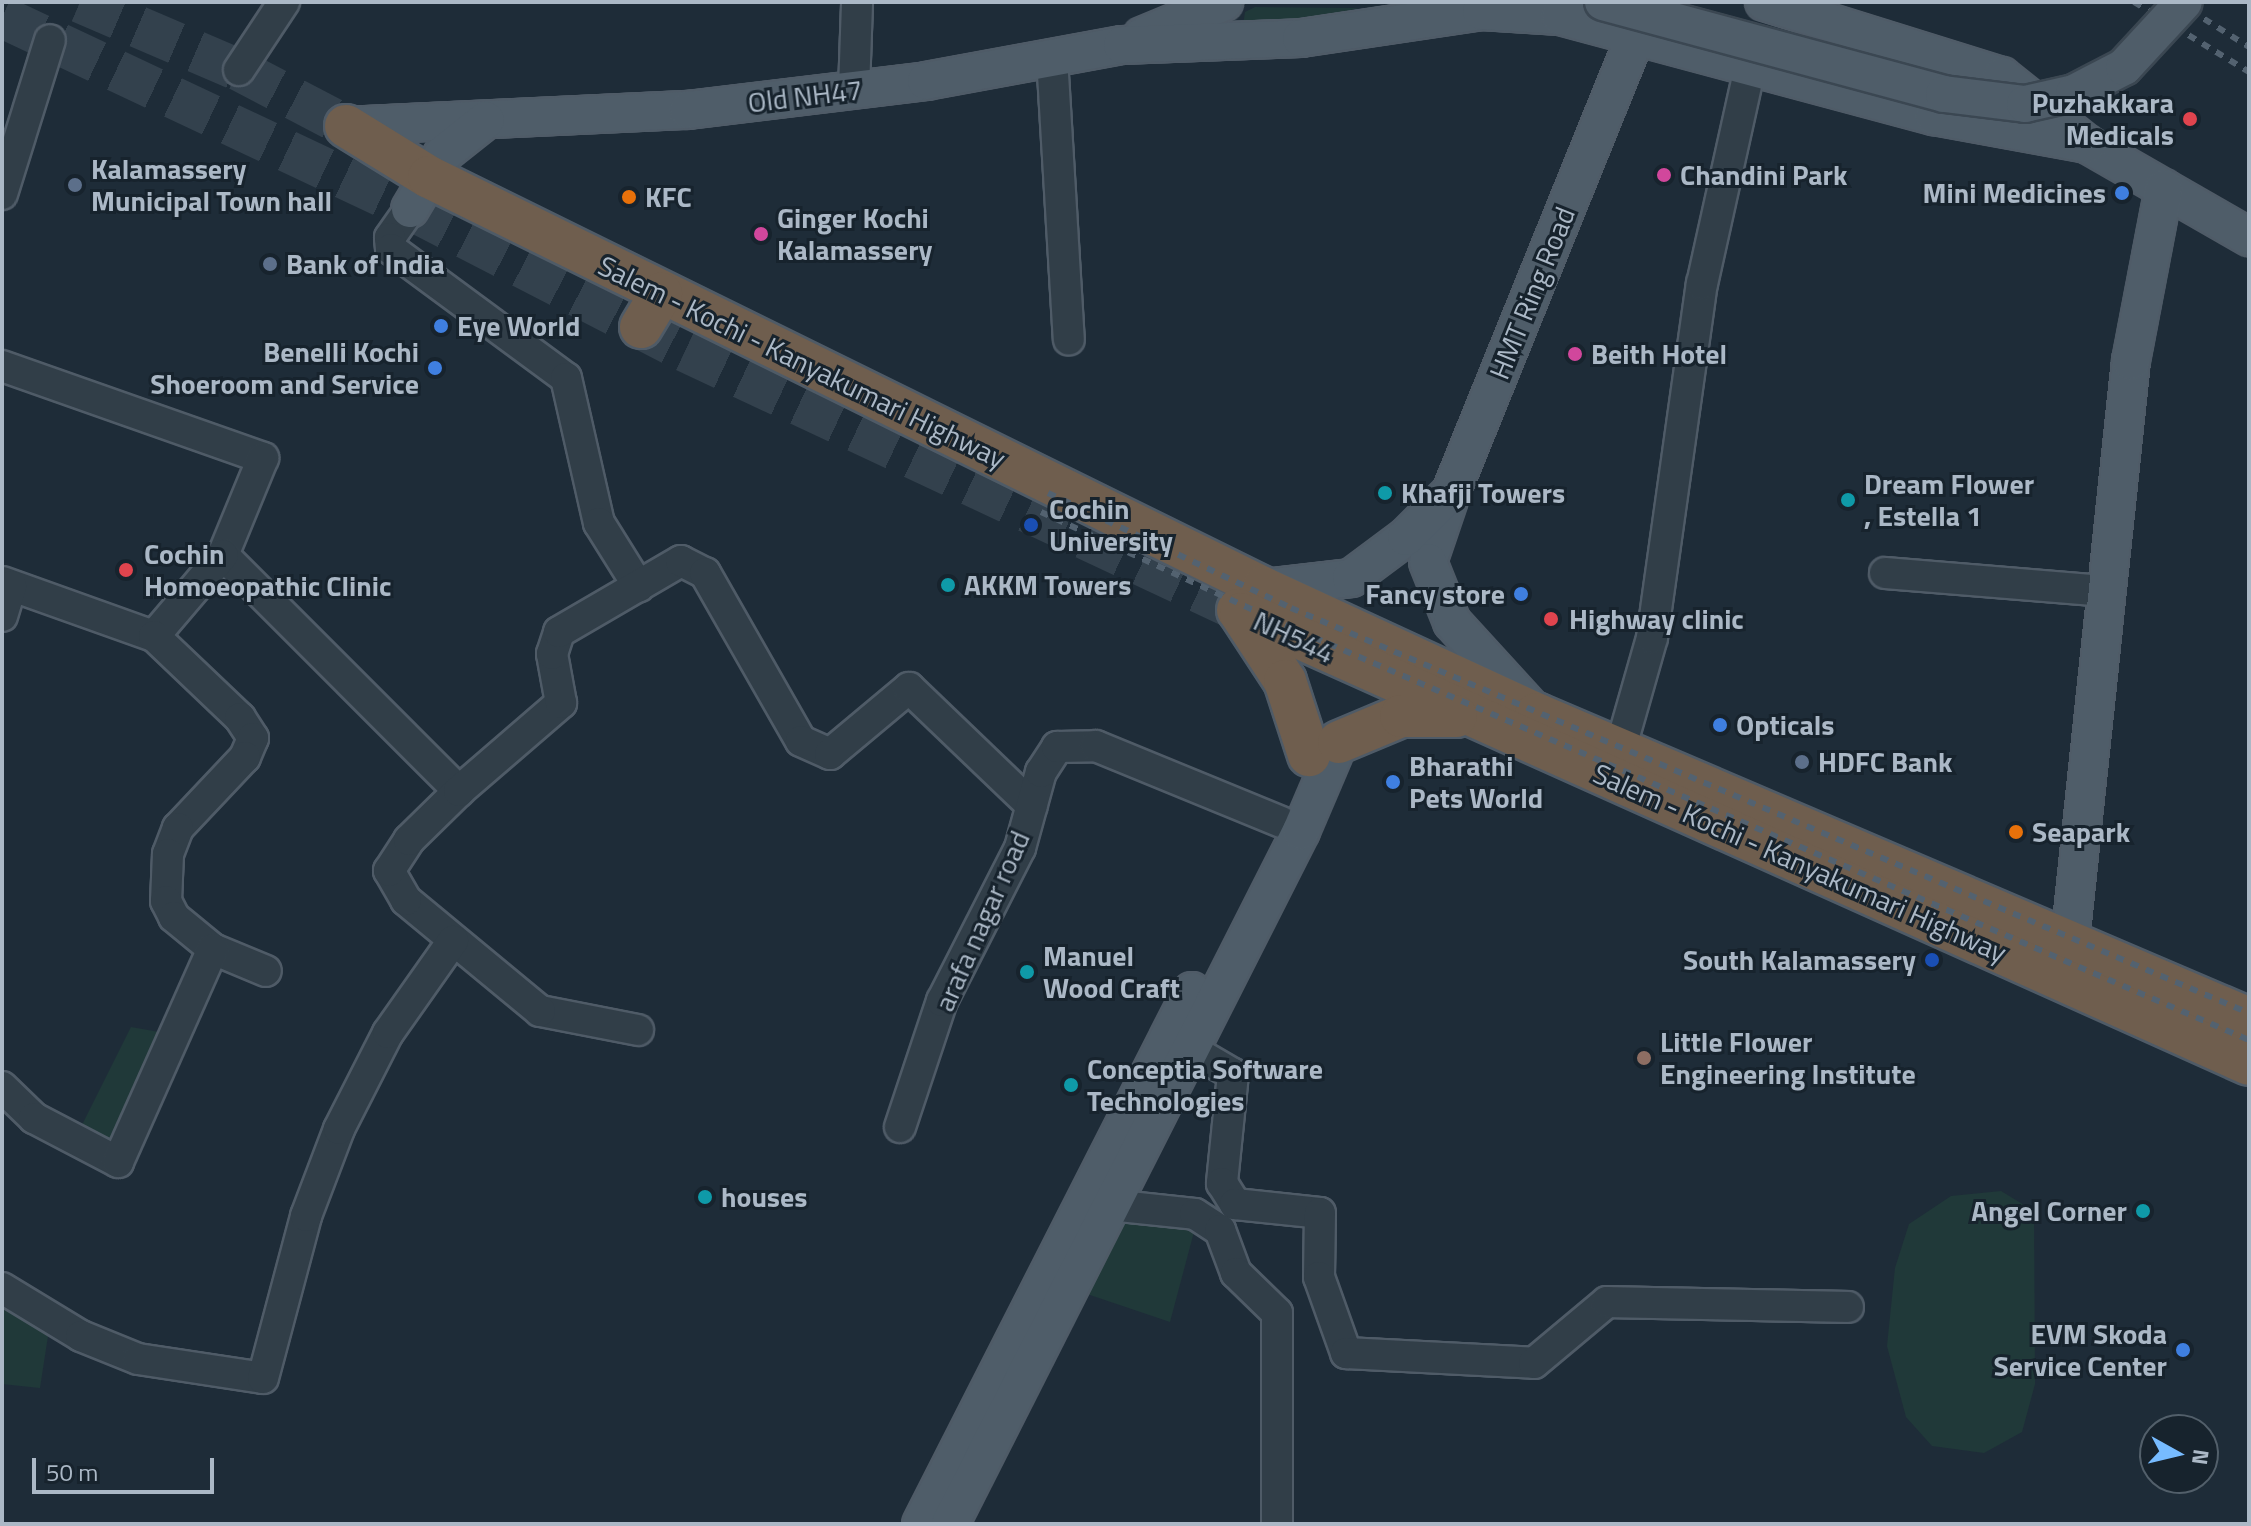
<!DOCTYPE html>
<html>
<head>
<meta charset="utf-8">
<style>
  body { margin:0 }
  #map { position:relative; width:2251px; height:1526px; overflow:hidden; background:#1e2c38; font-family:"Titillium Web",sans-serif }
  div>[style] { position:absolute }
  .green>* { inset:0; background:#203939 }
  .highway-tunnel>* { height:42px; margin-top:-21px; transform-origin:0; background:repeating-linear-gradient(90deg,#33414d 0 42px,transparent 0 63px) }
  .roads { filter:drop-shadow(2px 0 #4f5b67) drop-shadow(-2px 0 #4f5b67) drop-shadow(0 2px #4f5b67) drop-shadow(0 -2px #4f5b67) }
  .minor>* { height:30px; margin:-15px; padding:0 15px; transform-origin:15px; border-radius:15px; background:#313e48 }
  .major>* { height:36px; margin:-18px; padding:0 18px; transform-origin:18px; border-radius:18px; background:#4f5d69 }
  .highway>* { height:42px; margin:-21px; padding:0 21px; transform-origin:21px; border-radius:21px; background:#6f5e4e }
  .rail>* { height:6px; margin-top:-3px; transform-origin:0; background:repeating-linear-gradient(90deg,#536270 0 8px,transparent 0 16px) }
  .bridges { filter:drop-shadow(2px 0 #3b4752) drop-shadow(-2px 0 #3b4752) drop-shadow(0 2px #3b4752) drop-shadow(0 -2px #3b4752) }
  .major-bridge>* { height:36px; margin:-18px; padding:0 18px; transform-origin:18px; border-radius:18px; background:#4f5d69 }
  .dots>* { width:22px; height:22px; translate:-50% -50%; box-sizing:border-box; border:4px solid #17232d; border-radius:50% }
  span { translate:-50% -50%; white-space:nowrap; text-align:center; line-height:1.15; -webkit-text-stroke:6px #17232d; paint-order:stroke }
  .street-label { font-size:28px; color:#abb8c6 }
  .poi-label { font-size:28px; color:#abb8c6; font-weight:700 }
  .right { translate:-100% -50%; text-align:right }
  .left { translate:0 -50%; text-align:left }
  .frame { position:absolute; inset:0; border:4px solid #abb8c6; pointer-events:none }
  .north { position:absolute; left:2139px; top:1414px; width:80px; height:80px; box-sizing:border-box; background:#17232d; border:2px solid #525f6a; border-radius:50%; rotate:98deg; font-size:22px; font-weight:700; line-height:32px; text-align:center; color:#abb8c6 }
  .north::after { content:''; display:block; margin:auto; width:28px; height:36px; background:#7bf; clip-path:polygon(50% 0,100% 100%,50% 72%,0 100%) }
  .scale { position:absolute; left:32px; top:1458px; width:182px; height:36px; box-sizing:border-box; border:4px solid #abb8c6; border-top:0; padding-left:10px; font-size:24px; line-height:28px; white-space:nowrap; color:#abb8c6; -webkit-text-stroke:6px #17232d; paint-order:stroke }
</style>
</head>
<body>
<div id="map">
  <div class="green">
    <div style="clip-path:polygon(1255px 7px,1359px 8px,1264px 30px,1243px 25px,1245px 12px)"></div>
    <div style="clip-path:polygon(131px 1027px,176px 1035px,111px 1170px,68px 1153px)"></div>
    <div style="clip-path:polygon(2001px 1191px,2034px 1211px,2035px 1384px,2022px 1432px,1984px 1453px,1932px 1446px,1906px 1417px,1887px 1346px,1895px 1268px,1909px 1224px,1951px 1196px)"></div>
    <div style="clip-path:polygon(1126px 1215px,1195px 1228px,1170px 1322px,1087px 1294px)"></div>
    <div style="clip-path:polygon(2px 1304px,48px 1336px,40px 1388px,2px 1384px)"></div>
  </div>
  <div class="highway-tunnel">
    <div style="left:80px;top:2px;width:173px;rotate:23.2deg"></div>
    <div style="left:239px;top:70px;width:121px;rotate:27.6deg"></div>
    <div style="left:2px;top:17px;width:451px;rotate:25.2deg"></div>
    <div style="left:410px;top:209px;width:309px;rotate:27.3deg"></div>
    <div style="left:685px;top:351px;width:611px;rotate:25.1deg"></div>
  </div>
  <div class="roads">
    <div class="minor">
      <div style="left:1052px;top:57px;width:283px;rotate:86.6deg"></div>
      <div style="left:239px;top:70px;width:82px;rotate:-56.5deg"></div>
      <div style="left:854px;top:90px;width:88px;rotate:-88deg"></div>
      <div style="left:2px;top:194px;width:161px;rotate:-72.7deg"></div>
      <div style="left:410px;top:209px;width:35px;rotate:125deg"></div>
      <div style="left:390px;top:238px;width:11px;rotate:85deg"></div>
      <div style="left:391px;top:249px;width:217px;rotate:36.4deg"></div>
      <div style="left:566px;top:378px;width:149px;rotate:77.2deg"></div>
      <div style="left:599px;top:523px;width:75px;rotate:58deg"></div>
      <div style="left:2px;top:366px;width:277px;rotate:19.4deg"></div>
      <div style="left:263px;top:458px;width:105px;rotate:112.4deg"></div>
      <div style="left:223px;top:555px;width:334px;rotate:45deg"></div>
      <div style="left:1885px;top:573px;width:222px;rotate:4.7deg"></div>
      <div style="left:2px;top:582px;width:161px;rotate:19.6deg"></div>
      <div style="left:154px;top:636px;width:106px;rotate:-49.6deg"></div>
      <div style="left:2px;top:616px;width:31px;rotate:-73deg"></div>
      <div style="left:154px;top:636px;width:119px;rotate:43.6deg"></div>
      <div style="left:240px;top:718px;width:24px;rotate:57deg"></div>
      <div style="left:253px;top:738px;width:21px;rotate:113deg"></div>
      <div style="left:245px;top:757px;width:98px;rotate:133.3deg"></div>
      <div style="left:178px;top:828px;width:28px;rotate:111deg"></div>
      <div style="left:168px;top:854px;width:47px;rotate:92.4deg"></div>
      <div style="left:166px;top:901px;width:18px;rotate:63deg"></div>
      <div style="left:174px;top:917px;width:50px;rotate:39.4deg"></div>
      <div style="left:213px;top:949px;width:57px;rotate:22.5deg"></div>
      <div style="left:1620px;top:750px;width:116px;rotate:-74.1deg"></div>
      <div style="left:1652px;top:638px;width:358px;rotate:-82deg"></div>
      <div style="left:1702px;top:284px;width:226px;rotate:-77.5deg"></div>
      <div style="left:638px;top:1030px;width:100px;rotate:-169deg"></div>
      <div style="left:540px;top:1011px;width:174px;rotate:-140.4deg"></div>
      <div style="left:406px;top:900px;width:34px;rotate:-120deg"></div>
      <div style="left:389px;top:871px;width:37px;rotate:-57deg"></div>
      <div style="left:409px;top:840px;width:70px;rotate:-44.4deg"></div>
      <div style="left:459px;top:791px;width:135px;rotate:-40.8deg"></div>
      <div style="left:561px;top:703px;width:50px;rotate:-100.4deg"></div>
      <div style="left:552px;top:654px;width:23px;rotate:-72deg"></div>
      <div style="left:559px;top:632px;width:141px;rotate:-30.2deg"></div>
      <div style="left:681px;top:561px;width:27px;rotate:27deg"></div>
      <div style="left:705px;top:573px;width:193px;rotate:60.3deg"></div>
      <div style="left:801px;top:741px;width:32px;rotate:24deg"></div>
      <div style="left:830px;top:754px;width:103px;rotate:-39.9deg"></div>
      <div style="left:909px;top:688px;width:170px;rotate:43.8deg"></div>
      <div style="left:1190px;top:1049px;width:50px;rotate:30.2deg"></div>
      <div style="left:1233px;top:1074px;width:110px;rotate:95.8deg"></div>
      <div style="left:1222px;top:1183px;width:25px;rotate:58deg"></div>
      <div style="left:1235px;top:1204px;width:85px;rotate:6deg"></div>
      <div style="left:1320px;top:1213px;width:64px;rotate:90.9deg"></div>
      <div style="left:1319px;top:1277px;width:81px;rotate:70.4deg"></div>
      <div style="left:1346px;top:1353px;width:188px;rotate:3deg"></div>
      <div style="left:1534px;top:1363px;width:95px;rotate:-39.9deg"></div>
      <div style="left:1607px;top:1302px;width:241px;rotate:1.2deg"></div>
      <div style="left:2px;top:1087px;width:45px;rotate:44.1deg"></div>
      <div style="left:34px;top:1118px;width:95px;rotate:27.6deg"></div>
      <div style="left:118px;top:1162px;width:233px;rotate:-66deg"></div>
      <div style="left:900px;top:1127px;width:133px;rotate:-71.6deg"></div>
      <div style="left:942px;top:1001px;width:172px;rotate:-63deg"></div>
      <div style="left:1020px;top:848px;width:79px;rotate:-74.6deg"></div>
      <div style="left:1041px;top:772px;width:30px;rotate:-57deg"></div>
      <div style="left:1057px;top:747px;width:39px;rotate:-1deg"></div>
      <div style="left:1096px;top:746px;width:200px;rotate:22.3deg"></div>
      <div style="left:1110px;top:1205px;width:85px;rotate:6deg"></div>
      <div style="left:1195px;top:1214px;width:30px;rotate:33deg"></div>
      <div style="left:1220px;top:1230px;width:46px;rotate:69.6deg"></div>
      <div style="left:1236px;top:1273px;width:57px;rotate:44.3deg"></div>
      <div style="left:1277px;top:1313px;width:211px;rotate:90deg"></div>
      <div style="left:2px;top:1288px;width:92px;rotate:31.3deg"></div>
      <div style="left:81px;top:1336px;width:61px;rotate:22deg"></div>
      <div style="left:138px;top:1359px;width:126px;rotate:8.6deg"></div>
      <div style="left:263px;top:1378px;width:168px;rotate:-75.1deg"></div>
      <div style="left:306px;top:1216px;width:93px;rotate:-69.2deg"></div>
      <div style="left:339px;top:1129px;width:108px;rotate:-63deg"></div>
      <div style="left:388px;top:1033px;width:113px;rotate:-54.8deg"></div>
    </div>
    <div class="major">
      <div style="left:1764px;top:2px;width:249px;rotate:17.3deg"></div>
      <div style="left:2002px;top:76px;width:109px;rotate:38.7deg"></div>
      <div style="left:2087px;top:144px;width:187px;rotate:29.9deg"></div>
      <div style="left:1142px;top:36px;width:89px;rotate:-22.5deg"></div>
      <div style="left:346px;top:126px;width:342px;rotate:-2.7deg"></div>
      <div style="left:688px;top:110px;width:240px;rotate:-6.9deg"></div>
      <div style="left:926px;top:81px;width:199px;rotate:-10.4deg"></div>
      <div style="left:1122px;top:45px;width:179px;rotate:-2.2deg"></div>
      <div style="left:1301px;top:38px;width:182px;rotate:-8.5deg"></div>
      <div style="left:1481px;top:11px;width:79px;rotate:3.6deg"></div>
      <div style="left:1560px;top:16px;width:387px;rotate:15deg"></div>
      <div style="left:1934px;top:116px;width:156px;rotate:10.4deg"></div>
      <div style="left:410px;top:209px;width:63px;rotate:-59.3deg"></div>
      <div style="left:442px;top:155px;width:56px;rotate:-38.5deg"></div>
      <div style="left:1449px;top:500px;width:65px;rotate:108.7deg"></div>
      <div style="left:1428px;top:562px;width:65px;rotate:68.2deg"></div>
      <div style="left:1452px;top:622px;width:115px;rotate:47.5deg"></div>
      <div style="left:1265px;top:588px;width:87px;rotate:-6.6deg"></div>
      <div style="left:1351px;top:578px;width:69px;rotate:-36.7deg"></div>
      <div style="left:1406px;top:537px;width:64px;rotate:-45deg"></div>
      <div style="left:1451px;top:492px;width:517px;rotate:-67.95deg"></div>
      <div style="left:2070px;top:941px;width:583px;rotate:-84deg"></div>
      <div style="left:2131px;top:361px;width:176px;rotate:-79.2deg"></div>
      <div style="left:921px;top:1524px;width:598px;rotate:-63.05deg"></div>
      <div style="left:950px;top:1524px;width:777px;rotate:-63.14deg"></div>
      <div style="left:1301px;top:831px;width:97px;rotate:-66.9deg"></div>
    </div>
    <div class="highway">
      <div style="left:346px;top:126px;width:97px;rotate:31.6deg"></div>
      <div style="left:429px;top:177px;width:930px;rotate:26.23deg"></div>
      <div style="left:1263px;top:588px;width:301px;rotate:24.8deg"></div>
      <div style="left:1536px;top:714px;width:775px;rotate:23.16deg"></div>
      <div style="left:641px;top:327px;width:39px;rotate:-59deg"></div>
      <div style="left:1238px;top:610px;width:1108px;rotate:24.18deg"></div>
      <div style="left:1241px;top:614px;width:80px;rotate:56.7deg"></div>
      <div style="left:1285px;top:681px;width:78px;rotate:72deg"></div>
      <div style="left:1339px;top:742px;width:67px;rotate:-22.8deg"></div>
      <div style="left:1401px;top:716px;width:55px"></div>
    </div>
  </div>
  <div class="rail">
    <div style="left:2134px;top:2px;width:135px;rotate:31.3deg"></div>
    <div style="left:2177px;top:2px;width:85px;rotate:32deg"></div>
    <div style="left:1048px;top:493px;width:269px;rotate:25.3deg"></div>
    <div style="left:1291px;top:608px;width:1040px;rotate:22.92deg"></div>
    <div style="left:1041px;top:512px;width:269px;rotate:24.8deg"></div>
    <div style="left:1285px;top:625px;width:1050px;rotate:23.29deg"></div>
  </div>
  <div class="bridges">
    <div class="major-bridge">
      <div style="left:1603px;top:2px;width:353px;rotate:15.1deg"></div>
      <div style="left:1944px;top:94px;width:82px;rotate:7deg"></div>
      <div style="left:2025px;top:104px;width:50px;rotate:-12.7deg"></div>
      <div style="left:2074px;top:93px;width:56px;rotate:-27.5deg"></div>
      <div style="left:2124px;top:67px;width:88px;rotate:-47.3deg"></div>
    </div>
  </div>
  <div class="dots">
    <div style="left:2190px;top:119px;background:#e0444e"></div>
    <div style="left:1664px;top:175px;background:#d1479c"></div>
    <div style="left:75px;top:185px;background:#5c6f8a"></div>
    <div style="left:2122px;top:193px;background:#3f7fe0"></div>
    <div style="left:629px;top:197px;background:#e8710a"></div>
    <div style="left:761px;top:234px;background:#d1479c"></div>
    <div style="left:270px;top:264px;background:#5c6f8a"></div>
    <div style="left:441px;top:326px;background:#3f7fe0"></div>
    <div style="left:1575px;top:354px;background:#d1479c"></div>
    <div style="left:435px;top:368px;background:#3f7fe0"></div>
    <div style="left:1385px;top:493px;background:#0f9aa8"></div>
    <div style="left:1848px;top:500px;background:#0f9aa8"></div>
    <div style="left:1031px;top:525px;background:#1a4fb4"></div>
    <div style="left:126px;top:570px;background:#e0444e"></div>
    <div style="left:948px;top:585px;background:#0f9aa8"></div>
    <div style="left:1521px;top:594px;background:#3f7fe0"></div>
    <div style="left:1551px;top:619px;background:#e0444e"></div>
    <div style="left:1720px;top:725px;background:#3f7fe0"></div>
    <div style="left:1802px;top:762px;background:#5c6f8a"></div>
    <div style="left:1393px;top:782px;background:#3f7fe0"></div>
    <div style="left:2016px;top:832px;background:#e8710a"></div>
    <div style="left:1932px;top:960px;background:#1a4fb4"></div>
    <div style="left:1027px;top:972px;background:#0f9aa8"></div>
    <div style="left:1644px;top:1058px;background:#8d6e63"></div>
    <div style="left:1071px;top:1085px;background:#0f9aa8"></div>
    <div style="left:705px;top:1197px;background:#0f9aa8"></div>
    <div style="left:2143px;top:1211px;background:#0f9aa8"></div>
    <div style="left:2183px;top:1350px;background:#3f7fe0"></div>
  </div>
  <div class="street-label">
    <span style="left:805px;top:96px;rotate:-7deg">Old NH47</span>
    <span style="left:1532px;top:293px;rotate:-68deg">HMT Ring Road</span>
    <span style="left:802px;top:362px;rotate:26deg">Salem - Kochi - Kanyakumari Highway</span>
    <span style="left:1294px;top:637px;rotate:25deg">NH544</span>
    <span style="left:1800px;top:863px;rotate:24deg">Salem - Kochi - Kanyakumari Highway</span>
    <span style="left:982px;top:921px;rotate:-66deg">arafa nagar road</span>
  </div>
  <div class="poi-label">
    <span class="right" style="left:2174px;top:119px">Puzhakkara<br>Medicals</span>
    <span class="left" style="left:91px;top:185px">Kalamassery<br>Municipal Town hall</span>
    <span class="left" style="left:1680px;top:175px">Chandini Park</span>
    <span class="right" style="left:2106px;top:193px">Mini Medicines</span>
    <span class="left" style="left:645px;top:197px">KFC</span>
    <span class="left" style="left:777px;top:234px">Ginger Kochi<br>Kalamassery</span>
    <span class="left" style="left:286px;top:264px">Bank of India</span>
    <span class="left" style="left:457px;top:326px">Eye World</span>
    <span class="right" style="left:419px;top:368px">Benelli Kochi<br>Shoeroom and Service</span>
    <span class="left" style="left:1591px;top:354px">Beith Hotel</span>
    <span class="left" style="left:1864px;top:500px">Dream Flower<br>, Estella 1</span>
    <span class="left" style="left:1401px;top:493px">Khafji Towers</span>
    <span class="left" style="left:1049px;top:525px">Cochin<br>University</span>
    <span class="left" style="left:144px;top:570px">Cochin<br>Homoeopathic Clinic</span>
    <span class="left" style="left:964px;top:585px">AKKM Towers</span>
    <span class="right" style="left:1505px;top:594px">Fancy store</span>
    <span class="left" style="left:1569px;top:619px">Highway clinic</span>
    <span class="left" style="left:1736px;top:725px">Opticals</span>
    <span class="left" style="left:1818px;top:762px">HDFC Bank</span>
    <span class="left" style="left:1409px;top:782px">Bharathi<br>Pets World</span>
    <span class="left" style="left:2032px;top:832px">Seapark</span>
    <span class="left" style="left:1043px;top:972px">Manuel<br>Wood Craft</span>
    <span class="right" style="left:1916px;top:960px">South Kalamassery</span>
    <span class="left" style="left:1660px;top:1058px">Little Flower<br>Engineering Institute</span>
    <span class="left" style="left:1087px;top:1085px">Conceptia Software<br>Technologies</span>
    <span class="left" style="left:721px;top:1197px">houses</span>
    <span class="right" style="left:2127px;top:1211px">Angel Corner</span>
    <span class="right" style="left:2167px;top:1350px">EVM Skoda<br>Service Center</span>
  </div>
  <div class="frame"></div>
  <div class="north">N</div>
  <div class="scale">50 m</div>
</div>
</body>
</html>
